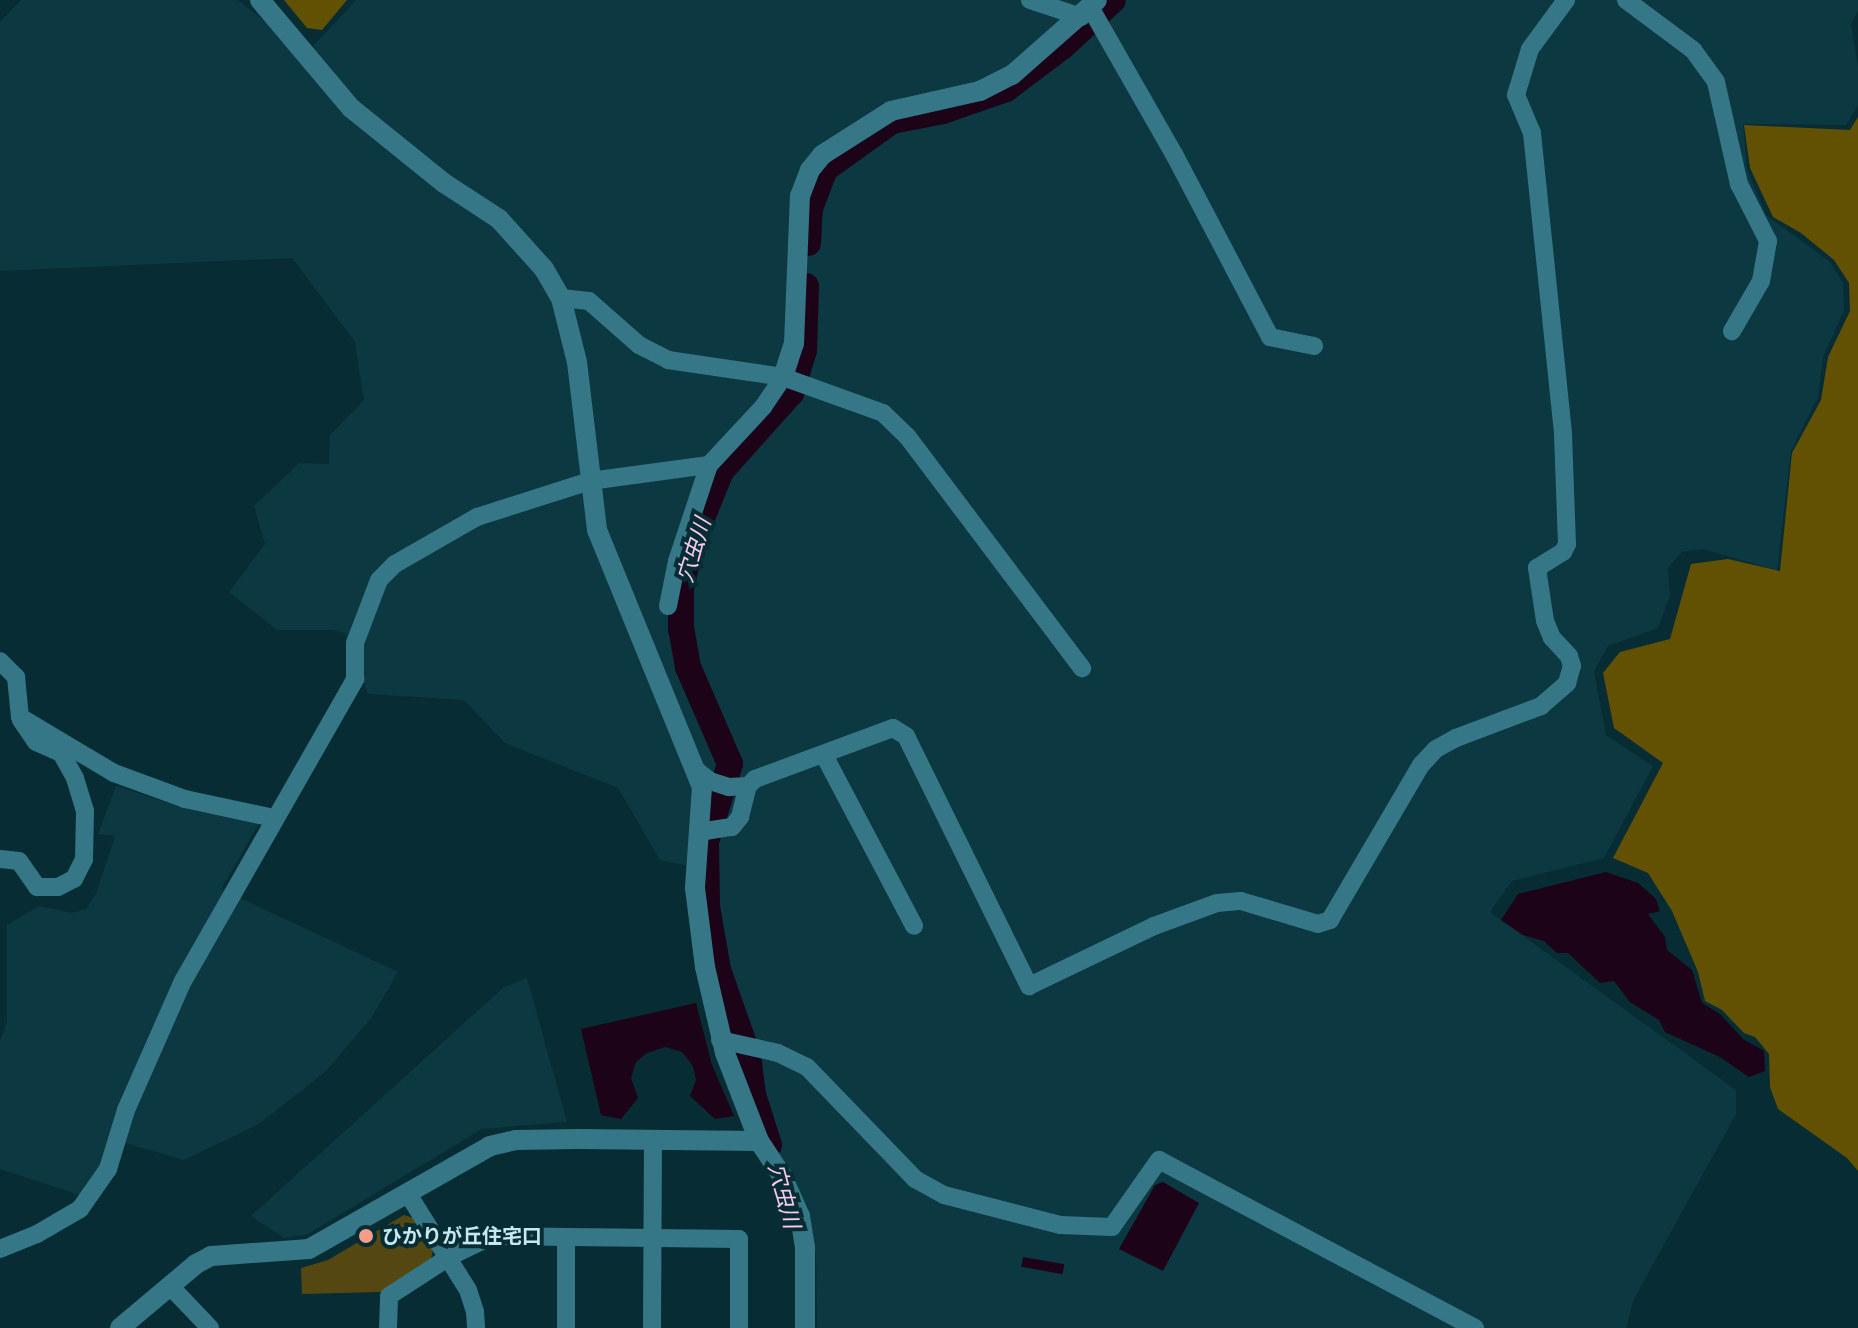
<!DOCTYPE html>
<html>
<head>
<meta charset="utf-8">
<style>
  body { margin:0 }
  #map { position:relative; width:1858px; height:1328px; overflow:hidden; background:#072c33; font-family:"Public Sans","Noto Sans JP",sans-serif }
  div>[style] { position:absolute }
  .built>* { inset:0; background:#0c3841 }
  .green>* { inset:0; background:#544712 }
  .forest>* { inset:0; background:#625103 }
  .water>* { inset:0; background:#1c0317; transform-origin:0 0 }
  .river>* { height:26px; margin:-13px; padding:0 13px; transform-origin:13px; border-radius:13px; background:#1c0317 }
  .minor>* { height:18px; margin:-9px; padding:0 9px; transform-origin:9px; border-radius:9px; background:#357786 }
  .tertiary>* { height:20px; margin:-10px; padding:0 10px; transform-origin:10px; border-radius:10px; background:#357786 }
  .dots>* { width:22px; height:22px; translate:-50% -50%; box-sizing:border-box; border:4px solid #072c33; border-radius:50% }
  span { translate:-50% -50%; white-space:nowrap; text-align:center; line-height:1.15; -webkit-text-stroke:8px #072c33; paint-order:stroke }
  .poi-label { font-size:20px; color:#c8e8f0; font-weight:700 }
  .left { translate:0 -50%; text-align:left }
  .water-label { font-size:22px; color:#fdcdf1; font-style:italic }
</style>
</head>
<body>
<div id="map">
  <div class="built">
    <div style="clip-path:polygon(21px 0,238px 0,306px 54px,356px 0,1858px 0,1858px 11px,1851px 24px,1858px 66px,1858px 106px,1846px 125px,1743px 124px,1747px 169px,1766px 215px,1829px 261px,1843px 282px,1844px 311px,1823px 357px,1818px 397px,1791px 451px,1777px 570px,1702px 549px,1682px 552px,1668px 568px,1670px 596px,1658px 628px,1608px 646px,1594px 671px,1606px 735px,1653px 766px,1604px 858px,1512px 881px,1490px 912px,1736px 1090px,1736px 1114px,1634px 1299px,1626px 1328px,817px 1328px,816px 1256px,808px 1208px,771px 1138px,756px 1098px,750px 1054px,723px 984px,708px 870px,660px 860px,618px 788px,505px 743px,464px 700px,368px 694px,345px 633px,332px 630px,277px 630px,229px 592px,265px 544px,254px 506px,299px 463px,329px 464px,330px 435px,364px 400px,355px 342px,292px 258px,0 271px,0 22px)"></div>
    <div style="clip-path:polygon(116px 786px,187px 809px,260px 822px,221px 889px,398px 972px,372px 1017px,325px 1072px,259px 1124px,184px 1160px,118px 1141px,89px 1198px,0 1169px,0 1040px,7px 1022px,7px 925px,39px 906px,72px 913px,86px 909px,96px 894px,115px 836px,98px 834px)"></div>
    <div style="clip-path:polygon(527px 978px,567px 1122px,482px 1129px,308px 1234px,284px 1238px,251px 1216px,504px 987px)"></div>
  </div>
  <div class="green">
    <div style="clip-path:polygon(404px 1215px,413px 1218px,433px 1251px,430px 1262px,381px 1292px,302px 1294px,301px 1268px,328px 1260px)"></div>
  </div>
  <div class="forest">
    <div style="clip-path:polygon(284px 0,347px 0,322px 30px,307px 28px)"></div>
    <div style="clip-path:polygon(1858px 117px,1858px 1171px,1847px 1158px,1778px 1109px,1770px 1087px,1769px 1054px,1755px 1037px,1744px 1033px,1722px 1010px,1705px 1001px,1698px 972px,1672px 911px,1648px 873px,1613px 858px,1663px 763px,1614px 728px,1603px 673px,1620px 652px,1670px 639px,1691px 564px,1728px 559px,1780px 571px,1792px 453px,1821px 400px,1828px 357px,1850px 311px,1849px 283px,1834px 260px,1801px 233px,1773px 217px,1750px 168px,1744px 125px,1850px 130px)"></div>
  </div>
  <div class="water">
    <div style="clip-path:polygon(1606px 872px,1638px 883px,1656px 899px,1660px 911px,1648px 914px,1665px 937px,1667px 950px,1692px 970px,1702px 1003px,1720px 1014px,1743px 1039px,1764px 1051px,1765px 1071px,1749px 1077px,1720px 1057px,1665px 1032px,1659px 1020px,1630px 1002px,1614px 981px,1600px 983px,1568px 953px,1557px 953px,1544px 941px,1523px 935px,1501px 920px,1518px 894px)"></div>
    <div style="clip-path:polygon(696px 1003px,712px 1065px,734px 1116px,715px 1119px,690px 1096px,696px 1080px,693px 1066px,682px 1052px,665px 1047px,647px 1053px,636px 1062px,631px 1078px,638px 1098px,621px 1119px,601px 1115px,581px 1029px)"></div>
    <div style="clip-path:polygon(1163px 1182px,1199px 1203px,1163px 1271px,1119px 1249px,1155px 1185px)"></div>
    <div style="left:1023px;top:1257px;width:42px;height:10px;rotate:10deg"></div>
  </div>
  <div class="river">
    <div style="left:808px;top:243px;width:35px;rotate:-87deg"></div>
    <div style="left:810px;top:208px;width:42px;rotate:-69deg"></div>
    <div style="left:825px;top:169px;width:82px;rotate:-35.6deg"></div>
    <div style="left:892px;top:121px;width:52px;rotate:-11.1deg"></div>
    <div style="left:943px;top:111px;width:67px;rotate:-19.2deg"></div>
    <div style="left:1006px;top:89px;width:70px;rotate:-36.9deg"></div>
    <div style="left:1062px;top:47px;width:69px;rotate:-42.7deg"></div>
    <div style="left:769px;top:1145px;width:52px;rotate:-107.7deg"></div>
    <div style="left:753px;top:1095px;width:40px;rotate:-97.1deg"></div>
    <div style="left:748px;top:1055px;width:90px;rotate:-109.4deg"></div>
    <div style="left:718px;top:970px;width:65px;rotate:-99.8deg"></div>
    <div style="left:707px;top:906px;width:64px;rotate:-90.9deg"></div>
    <div style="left:706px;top:842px;width:82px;rotate:-72.9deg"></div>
    <div style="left:730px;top:764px;width:106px;rotate:-113.4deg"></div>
    <div style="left:688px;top:667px;width:39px;rotate:-100deg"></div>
    <div style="left:681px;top:629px;width:40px;rotate:-90deg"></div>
    <div style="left:681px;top:589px;width:40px;rotate:-78deg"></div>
    <div style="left:689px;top:550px;width:85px;rotate:-67.9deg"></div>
    <div style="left:721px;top:471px;width:105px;rotate:-48.1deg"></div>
    <div style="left:791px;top:393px;width:45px;rotate:-73.2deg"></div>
    <div style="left:804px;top:350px;width:64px;rotate:-88.2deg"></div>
  </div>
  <div class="minor">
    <div style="left:1030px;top:0;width:54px;rotate:18.4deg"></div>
    <div style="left:1626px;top:0;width:84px;rotate:36.7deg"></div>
    <div style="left:1693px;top:50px;width:39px;rotate:54deg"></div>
    <div style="left:1716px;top:82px;width:105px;rotate:77.3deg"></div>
    <div style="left:1739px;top:184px;width:64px;rotate:63deg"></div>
    <div style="left:1768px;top:241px;width:41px;rotate:99.9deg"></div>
    <div style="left:1761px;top:281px;width:58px;rotate:120.1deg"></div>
    <div style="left:1090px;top:7px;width:169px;rotate:60.3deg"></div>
    <div style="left:1174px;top:154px;width:207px;rotate:62.3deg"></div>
    <div style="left:1270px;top:337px;width:45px;rotate:11.6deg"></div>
    <div style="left:561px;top:298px;width:28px;rotate:6deg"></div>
    <div style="left:589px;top:301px;width:67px;rotate:41.3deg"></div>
    <div style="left:639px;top:345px;width:33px;rotate:27deg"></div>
    <div style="left:668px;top:360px;width:116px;rotate:8.4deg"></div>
    <div style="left:783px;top:377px;width:106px;rotate:19.8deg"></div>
    <div style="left:883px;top:413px;width:33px;rotate:44deg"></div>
    <div style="left:907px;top:436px;width:291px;rotate:53deg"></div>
    <div style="left:668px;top:606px;width:46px;rotate:-78.7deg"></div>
    <div style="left:677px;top:561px;width:101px;rotate:-71.6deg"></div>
    <div style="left:0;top:661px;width:23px;rotate:45deg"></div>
    <div style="left:16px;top:677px;width:40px;rotate:84.3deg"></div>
    <div style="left:20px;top:717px;width:109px;rotate:30.8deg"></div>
    <div style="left:114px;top:773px;width:76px;rotate:20.1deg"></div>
    <div style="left:185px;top:799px;width:91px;rotate:12.1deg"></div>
    <div style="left:824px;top:755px;width:193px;rotate:62.2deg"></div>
    <div style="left:696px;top:770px;width:18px;rotate:38deg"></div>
    <div style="left:710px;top:781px;width:20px;rotate:18deg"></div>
    <div style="left:729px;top:787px;width:19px;rotate:-3deg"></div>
    <div style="left:699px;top:832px;width:33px;rotate:-9deg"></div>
    <div style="left:732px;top:827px;width:13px;rotate:-51deg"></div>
    <div style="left:740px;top:817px;width:32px;rotate:-76deg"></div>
    <div style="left:748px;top:786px;width:10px;rotate:-45deg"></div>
    <div style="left:755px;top:779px;width:147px;rotate:-20.3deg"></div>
    <div style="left:893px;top:728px;width:15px;rotate:32deg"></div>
    <div style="left:906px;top:736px;width:279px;rotate:63.8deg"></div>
    <div style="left:1029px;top:986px;width:139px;rotate:-25.6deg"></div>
    <div style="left:1154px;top:926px;width:67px;rotate:-20.1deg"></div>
    <div style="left:1217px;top:903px;width:24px;rotate:-5deg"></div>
    <div style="left:1241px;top:901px;width:80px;rotate:16.6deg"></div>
    <div style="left:1318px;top:924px;width:13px;rotate:-18deg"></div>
    <div style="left:1330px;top:920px;width:180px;rotate:-59.6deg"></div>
    <div style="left:1421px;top:765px;width:22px;rotate:-47deg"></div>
    <div style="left:1436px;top:749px;width:23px;rotate:-29deg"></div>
    <div style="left:1456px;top:738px;width:91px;rotate:-20.6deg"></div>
    <div style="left:1541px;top:706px;width:35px;rotate:-41deg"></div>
    <div style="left:1567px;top:683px;width:18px;rotate:-74deg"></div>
    <div style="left:1572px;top:666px;width:10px;rotate:-107deg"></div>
    <div style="left:1569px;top:656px;width:25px;rotate:-133deg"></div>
    <div style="left:1552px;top:638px;width:18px;rotate:-112deg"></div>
    <div style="left:1545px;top:621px;width:54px;rotate:-98.6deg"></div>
    <div style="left:1537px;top:568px;width:31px;rotate:-32deg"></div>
    <div style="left:1563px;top:552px;width:9px;rotate:-63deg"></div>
    <div style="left:1567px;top:544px;width:111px;rotate:-92.1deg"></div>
    <div style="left:1563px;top:433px;width:302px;rotate:-95.9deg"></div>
    <div style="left:1532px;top:133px;width:41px;rotate:-112.8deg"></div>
    <div style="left:1516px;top:95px;width:48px;rotate:-73.1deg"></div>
    <div style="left:1530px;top:49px;width:61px;rotate:-53.7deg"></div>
    <div style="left:0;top:859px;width:19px;rotate:6deg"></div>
    <div style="left:19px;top:861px;width:32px;rotate:55deg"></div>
    <div style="left:37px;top:887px;width:21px"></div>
    <div style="left:58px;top:887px;width:18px;rotate:-27deg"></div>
    <div style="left:74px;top:879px;width:22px;rotate:-63deg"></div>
    <div style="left:84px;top:859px;width:48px;rotate:-88.8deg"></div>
    <div style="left:85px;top:811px;width:34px;rotate:-107deg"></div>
    <div style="left:75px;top:778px;width:29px;rotate:-119deg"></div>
    <div style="left:61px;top:753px;width:27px;rotate:-156deg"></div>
    <div style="left:36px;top:742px;width:27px;rotate:-124deg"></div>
    <div style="left:720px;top:1040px;width:59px;rotate:12.6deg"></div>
    <div style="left:778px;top:1053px;width:32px;rotate:26deg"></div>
    <div style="left:807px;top:1067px;width:156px;rotate:46deg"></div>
    <div style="left:915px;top:1179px;width:33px;rotate:29deg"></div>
    <div style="left:944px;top:1195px;width:120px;rotate:14.5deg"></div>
    <div style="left:1060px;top:1225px;width:52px;rotate:2.2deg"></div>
    <div style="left:1112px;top:1227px;width:82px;rotate:-55deg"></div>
    <div style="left:1159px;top:1160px;width:358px;rotate:28deg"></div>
    <div style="left:408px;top:1194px;width:113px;rotate:58deg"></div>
    <div style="left:468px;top:1290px;width:23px;rotate:72deg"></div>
    <div style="left:475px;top:1312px;width:16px;rotate:86deg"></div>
    <div style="left:566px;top:1237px;width:91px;rotate:90deg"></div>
    <div style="left:0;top:1249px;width:40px;rotate:-22deg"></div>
    <div style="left:37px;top:1234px;width:50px;rotate:-30.2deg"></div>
    <div style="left:80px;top:1209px;width:49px;rotate:-55deg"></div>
    <div style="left:108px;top:1169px;width:62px;rotate:-73deg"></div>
    <div style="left:126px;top:1110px;width:141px;rotate:-66.2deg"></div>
    <div style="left:183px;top:981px;width:348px;rotate:-60.3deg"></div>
    <div style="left:355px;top:679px;width:36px;rotate:-90deg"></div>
    <div style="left:355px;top:643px;width:67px;rotate:-69.1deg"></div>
    <div style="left:379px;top:580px;width:23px;rotate:-45deg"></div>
    <div style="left:395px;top:564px;width:95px;rotate:-29.8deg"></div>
    <div style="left:477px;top:517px;width:119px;rotate:-17.7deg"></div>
    <div style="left:590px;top:481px;width:120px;rotate:-7.7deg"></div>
    <div style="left:709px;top:465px;width:79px;rotate:-47deg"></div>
    <div style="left:763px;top:407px;width:36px;rotate:-56deg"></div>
    <div style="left:170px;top:1286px;width:58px;rotate:46.4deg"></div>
    <div style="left:388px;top:1328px;width:32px;rotate:-88deg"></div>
    <div style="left:389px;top:1296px;width:72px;rotate:-33deg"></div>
    <div style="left:449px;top:1257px;width:48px;rotate:-26deg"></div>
    <div style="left:492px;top:1236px;width:247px;rotate:0.7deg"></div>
    <div style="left:739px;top:1239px;width:89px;rotate:90deg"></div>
    <div style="left:652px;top:1328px;width:188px;rotate:-89.7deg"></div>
  </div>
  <div class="tertiary">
    <div style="left:260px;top:0;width:141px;rotate:49.9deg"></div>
    <div style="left:351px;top:108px;width:119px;rotate:38.9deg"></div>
    <div style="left:444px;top:183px;width:66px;rotate:33.2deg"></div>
    <div style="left:499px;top:219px;width:67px;rotate:48deg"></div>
    <div style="left:544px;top:269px;width:34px;rotate:60deg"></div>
    <div style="left:561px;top:298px;width:66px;rotate:76deg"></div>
    <div style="left:577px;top:362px;width:169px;rotate:83.2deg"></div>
    <div style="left:597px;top:530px;width:278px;rotate:67.8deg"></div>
    <div style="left:702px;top:787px;width:101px;rotate:94deg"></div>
    <div style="left:695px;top:888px;width:80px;rotate:82.8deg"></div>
    <div style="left:705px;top:967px;width:88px;rotate:76.9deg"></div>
    <div style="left:725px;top:1053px;width:94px;rotate:68.9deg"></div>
    <div style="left:759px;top:1141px;width:42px;rotate:56.7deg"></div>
    <div style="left:782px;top:1176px;width:44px;rotate:65.8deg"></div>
    <div style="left:800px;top:1216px;width:31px;rotate:81deg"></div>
    <div style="left:805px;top:1247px;width:81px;rotate:90deg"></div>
    <div style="left:783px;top:377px;width:35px;rotate:-72deg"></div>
    <div style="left:794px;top:344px;width:148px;rotate:-87.7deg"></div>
    <div style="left:800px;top:196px;width:28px;rotate:-69deg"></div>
    <div style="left:810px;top:170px;width:19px;rotate:-51deg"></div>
    <div style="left:822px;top:155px;width:82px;rotate:-32.5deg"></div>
    <div style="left:891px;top:111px;width:91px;rotate:-12.7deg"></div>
    <div style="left:980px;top:91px;width:36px;rotate:-27deg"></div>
    <div style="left:1012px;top:75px;width:113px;rotate:-41.4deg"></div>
    <div style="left:120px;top:1328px;width:99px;rotate:-40.1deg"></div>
    <div style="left:196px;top:1264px;width:17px;rotate:-28deg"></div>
    <div style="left:211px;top:1256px;width:98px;rotate:-4.1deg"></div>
    <div style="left:309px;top:1249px;width:208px;rotate:-29.6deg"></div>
    <div style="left:490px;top:1146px;width:27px;rotate:-13deg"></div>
    <div style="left:516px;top:1140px;width:62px;rotate:-0.9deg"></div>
    <div style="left:578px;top:1139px;width:181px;rotate:0.6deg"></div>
  </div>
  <div class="dots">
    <div style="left:366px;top:1236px;background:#f49e88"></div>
  </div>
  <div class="poi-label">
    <span class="left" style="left:382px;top:1236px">ひかりが丘住宅口</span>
  </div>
  <div class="water-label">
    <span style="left:694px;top:550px;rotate:-73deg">穴虫川</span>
    <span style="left:784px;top:1196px;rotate:75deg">穴虫川</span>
  </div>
</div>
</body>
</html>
